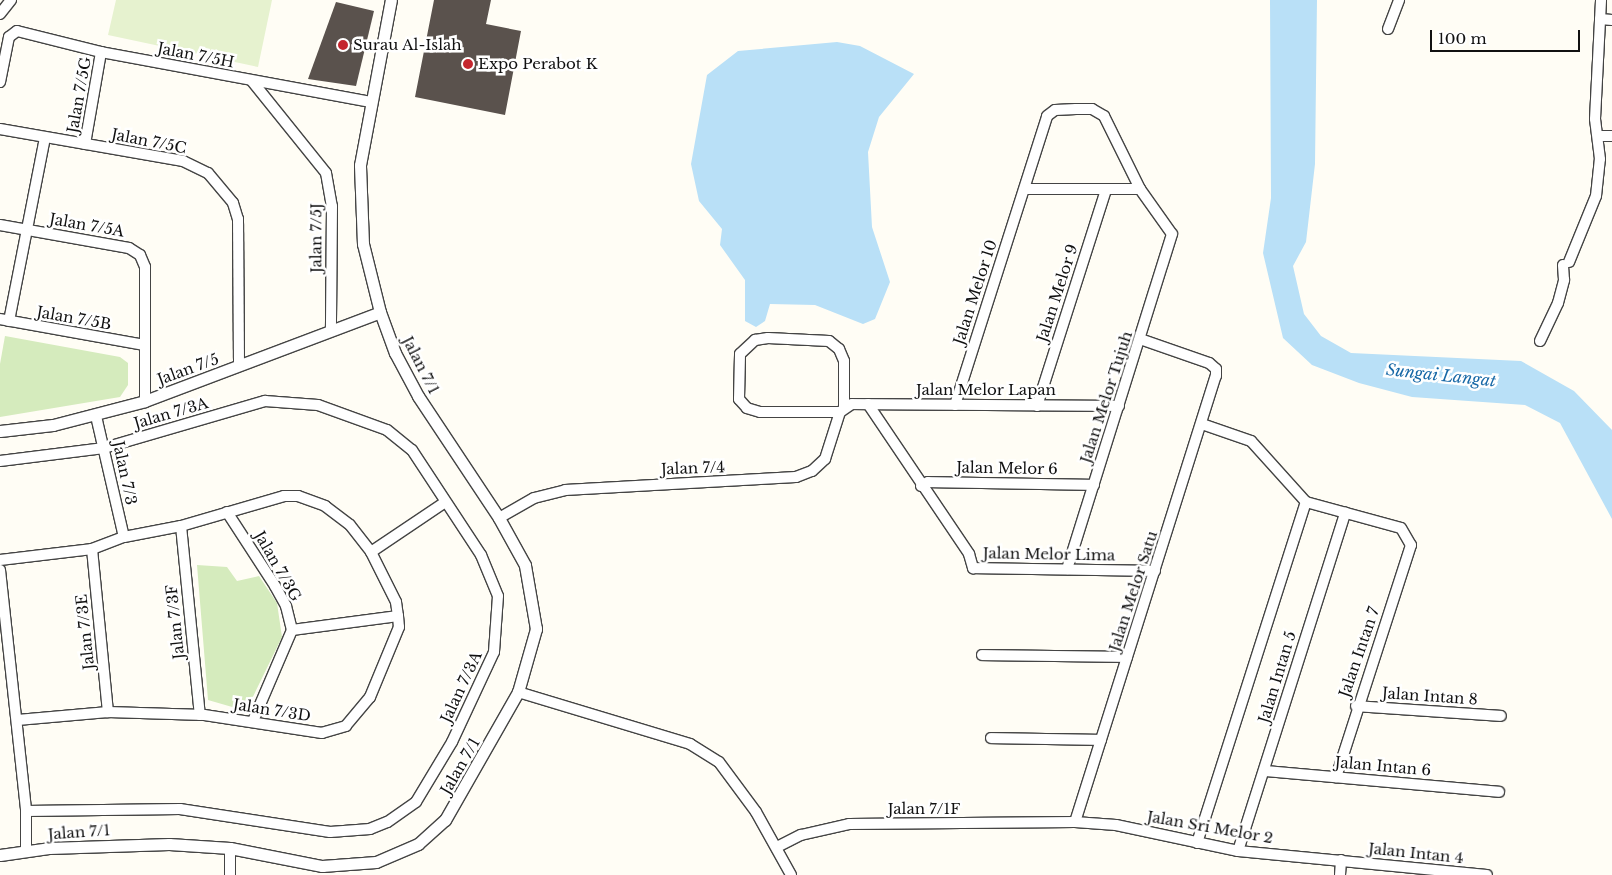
<!DOCTYPE html>
<html>
<head>
<meta charset="utf-8">
<style>
  body { margin:0 }
  #map { position:relative; width:1612px; height:875px; overflow:hidden; background:#fffdf5; font-family:"Libre Baskerville",serif }
  div>[style] { position:absolute }
  .green>* { inset:0; background:#d5ebbd }
  .pitch>* { inset:0; background:#e6f2cf }
  .water>* { inset:0; background:#b9e0f7 }
  .building>* { inset:0; background:#5a524d }
  .roads { filter:drop-shadow(1px 0 #444) drop-shadow(-1px 0 #444) drop-shadow(0 1px #444) drop-shadow(0 -1px #444) }
  .minor>* { height:10px; margin:-5px; padding:0 5px; transform-origin:5px; border-radius:5px; background:#fff }
  .tertiary>* { height:11px; margin:-5.5px; padding:0 5.5px; transform-origin:5.5px; border-radius:5.5px; background:#fff }
  .dots>* { width:14px; height:14px; translate:-50% -50%; box-sizing:border-box; border:2px solid #fff; border-radius:50% }
  span { translate:-50% -50%; white-space:nowrap; text-align:center; line-height:1.15; -webkit-text-stroke:5px #fff; paint-order:stroke }
  .poi-label { font-size:15px; color:#111 }
  .left { translate:0 -50%; text-align:left }
  .street-label { font-size:15px; color:#111 }
  .water-label { font-size:16px; color:#1768a6; font-style:italic }
  .scale { position:absolute; left:1430px; top:30px; width:150px; height:22px; box-sizing:border-box; border:2px solid #111; border-top:0; padding-left:6px; font-size:15px; line-height:18px; white-space:nowrap; color:#111; -webkit-text-stroke:4px #fff; paint-order:stroke }
</style>
</head>
<body>
<div id="map">
  <div class="green">
    <div style="clip-path:polygon(5px 336px,120px 357px,128px 363px,128px 385px,120px 397px,0 417px,0 364px)"></div>
    <div style="clip-path:polygon(197px 565px,227px 567px,237px 581px,259px 576px,277px 603px,282px 637px,246px 711px,208px 700px)"></div>
  </div>
  <div class="pitch">
    <div style="clip-path:polygon(116px 0,272px 0,258px 67px,108px 35px)"></div>
  </div>
  <div class="water">
    <div style="clip-path:polygon(1270px 0,1317px 0,1315px 164px,1306px 242px,1293px 266px,1304px 314px,1321px 336px,1351px 353px,1521px 361px,1574px 391px,1612px 430px,1612px 519px,1560px 423px,1525px 405px,1412px 397px,1359px 383px,1312px 365px,1283px 338px,1263px 253px,1271px 198px)"></div>
    <div style="clip-path:polygon(837px 42px,860px 46px,914px 74px,879px 117px,868px 152px,872px 227px,890px 282px,875px 319px,863px 324px,815px 305px,770px 304px,765px 321px,756px 327px,745px 321px,745px 280px,720px 245px,722px 229px,699px 201px,691px 164px,707px 75px,738px 51px)"></div>
  </div>
  <div class="building">
    <div style="clip-path:polygon(434px 0,491px 0,486px 24px,521px 31px,505px 115px,415px 97px)"></div>
    <div style="clip-path:polygon(336px 2px,374px 11px,356px 86px,308px 79px)"></div>
  </div>
  <div class="roads">
    <div class="minor">
      <div style="left:0;top:14px;width:18px;rotate:-52deg"></div>
      <div style="left:1600px;top:19px;width:12px;rotate:5deg"></div>
      <div style="left:1388px;top:29px;width:31px;rotate:-69deg"></div>
      <div style="left:252px;top:81px;width:118px;rotate:51.2deg"></div>
      <div style="left:326px;top:173px;width:34px;rotate:80deg"></div>
      <div style="left:332px;top:206px;width:125px;rotate:90.5deg"></div>
      <div style="left:0;top:82px;width:46px;rotate:-78.7deg"></div>
      <div style="left:9px;top:37px;width:10px;rotate:-37deg"></div>
      <div style="left:17px;top:31px;width:87px;rotate:14deg"></div>
      <div style="left:101px;top:52px;width:275px;rotate:10.5deg"></div>
      <div style="left:0;top:129px;width:186px;rotate:9.9deg"></div>
      <div style="left:183px;top:161px;width:28px;rotate:26deg"></div>
      <div style="left:208px;top:173px;width:39px;rotate:50deg"></div>
      <div style="left:233px;top:203px;width:17px;rotate:73deg"></div>
      <div style="left:238px;top:219px;width:147px;rotate:89.6deg"></div>
      <div style="left:1598px;top:136px;width:14px"></div>
      <div style="left:85px;top:144px;width:93px;rotate:-80.1deg"></div>
      <div style="left:1025px;top:189px;width:115px"></div>
      <div style="left:1140px;top:189px;width:55px;rotate:54.6deg"></div>
      <div style="left:1172px;top:234px;width:351px;rotate:107.4deg"></div>
      <div style="left:0;top:225px;width:131px;rotate:10.1deg"></div>
      <div style="left:129px;top:248px;width:13px;rotate:32deg"></div>
      <div style="left:140px;top:255px;width:13px;rotate:67deg"></div>
      <div style="left:145px;top:267px;width:134px;rotate:90deg"></div>
      <div style="left:1569px;top:262px;width:71px;rotate:-67.8deg"></div>
      <div style="left:1596px;top:196px;width:37px;rotate:-84deg"></div>
      <div style="left:1600px;top:159px;width:40px;rotate:-97.1deg"></div>
      <div style="left:1595px;top:119px;width:119px;rotate:-87.1deg"></div>
      <div style="left:0;top:319px;width:146px;rotate:10.2deg"></div>
      <div style="left:9px;top:321px;width:187px;rotate:-78.9deg"></div>
      <div style="left:1540px;top:341px;width:42px;rotate:-64.7deg"></div>
      <div style="left:1558px;top:303px;width:24px;rotate:-75deg"></div>
      <div style="left:1564px;top:280px;width:15px;rotate:-94deg"></div>
      <div style="left:868px;top:404px;width:181px;rotate:56deg"></div>
      <div style="left:969px;top:554px;width:15px;rotate:74deg"></div>
      <div style="left:973px;top:568px;width:182px;rotate:0.9deg"></div>
      <div style="left:955px;top:405px;width:303px;rotate:-72.3deg"></div>
      <div style="left:1047px;top:116px;width:10px;rotate:-37deg"></div>
      <div style="left:1055px;top:110px;width:21px;rotate:-3deg"></div>
      <div style="left:1076px;top:109px;width:16px"></div>
      <div style="left:1092px;top:109px;width:14px;rotate:30deg"></div>
      <div style="left:1104px;top:116px;width:81px;rotate:63.7deg"></div>
      <div style="left:1037px;top:406px;width:227px;rotate:-72.3deg"></div>
      <div style="left:840px;top:412px;width:80px;rotate:180deg"></div>
      <div style="left:760px;top:412px;width:14px;rotate:-163deg"></div>
      <div style="left:747px;top:408px;width:12px;rotate:-132deg"></div>
      <div style="left:739px;top:399px;width:45px;rotate:-88.7deg"></div>
      <div style="left:740px;top:354px;width:21px;rotate:-43deg"></div>
      <div style="left:755px;top:340px;width:13px;rotate:-9deg"></div>
      <div style="left:768px;top:338px;width:61px;rotate:2.8deg"></div>
      <div style="left:829px;top:341px;width:13px;rotate:39deg"></div>
      <div style="left:839px;top:349px;width:13px;rotate:67deg"></div>
      <div style="left:844px;top:361px;width:46px;rotate:90deg"></div>
      <div style="left:96px;top:416px;width:124px;rotate:77deg"></div>
      <div style="left:0;top:461px;width:105px;rotate:-7.1deg"></div>
      <div style="left:104px;top:448px;width:168px;rotate:-16.3deg"></div>
      <div style="left:265px;top:401px;width:53px;rotate:4.3deg"></div>
      <div style="left:318px;top:405px;width:73px;rotate:19.9deg"></div>
      <div style="left:387px;top:430px;width:32px;rotate:39deg"></div>
      <div style="left:412px;top:450px;width:126px;rotate:56.7deg"></div>
      <div style="left:481px;top:555px;width:44px;rotate:67.5deg"></div>
      <div style="left:498px;top:596px;width:56px;rotate:94.1deg"></div>
      <div style="left:494px;top:652px;width:99px;rotate:115deg"></div>
      <div style="left:452px;top:742px;width:70px;rotate:121deg"></div>
      <div style="left:416px;top:802px;width:35px;rotate:145deg"></div>
      <div style="left:387px;top:822px;width:18px;rotate:158deg"></div>
      <div style="left:370px;top:829px;width:40px;rotate:175.7deg"></div>
      <div style="left:330px;top:832px;width:152px;rotate:-171.3deg"></div>
      <div style="left:180px;top:809px;width:154px;rotate:179.3deg"></div>
      <div style="left:921px;top:486px;width:8px;rotate:-30deg"></div>
      <div style="left:928px;top:482px;width:166px;rotate:1deg"></div>
      <div style="left:1306px;top:502px;width:98px;rotate:15.3deg"></div>
      <div style="left:1401px;top:528px;width:20px;rotate:60deg"></div>
      <div style="left:1411px;top:545px;width:244px;rotate:107.9deg"></div>
      <div style="left:227px;top:512px;width:88px;rotate:57deg"></div>
      <div style="left:275px;top:586px;width:23px;rotate:61deg"></div>
      <div style="left:286px;top:606px;width:25px;rotate:76deg"></div>
      <div style="left:292px;top:630px;width:99px;rotate:113.2deg"></div>
      <div style="left:499px;top:518px;width:40px;rotate:-29.7deg"></div>
      <div style="left:534px;top:498px;width:32px;rotate:-14deg"></div>
      <div style="left:565px;top:490px;width:231px;rotate:-3.2deg"></div>
      <div style="left:796px;top:477px;width:17px;rotate:-21deg"></div>
      <div style="left:812px;top:471px;width:18px;rotate:-43deg"></div>
      <div style="left:825px;top:459px;width:49px;rotate:-72.3deg"></div>
      <div style="left:840px;top:412px;width:14px;rotate:-34deg"></div>
      <div style="left:852px;top:404px;width:267px;rotate:0.4deg"></div>
      <div style="left:181px;top:526px;width:190px;rotate:84.3deg"></div>
      <div style="left:92px;top:549px;width:164px;rotate:84.4deg"></div>
      <div style="left:371px;top:552px;width:88px;rotate:-33.9deg"></div>
      <div style="left:0;top:560px;width:93px;rotate:-6.8deg"></div>
      <div style="left:92px;top:549px;width:34px;rotate:-21deg"></div>
      <div style="left:124px;top:537px;width:58px;rotate:-10.9deg"></div>
      <div style="left:181px;top:526px;width:107px;rotate:-16.2deg"></div>
      <div style="left:284px;top:496px;width:14px"></div>
      <div style="left:298px;top:496px;width:29px;rotate:20deg"></div>
      <div style="left:325px;top:506px;width:31px;rotate:37deg"></div>
      <div style="left:350px;top:525px;width:34px;rotate:52deg"></div>
      <div style="left:371px;top:552px;width:56px;rotate:63.4deg"></div>
      <div style="left:396px;top:602px;width:14px;rotate:82deg"></div>
      <div style="left:398px;top:616px;width:11px;rotate:85deg"></div>
      <div style="left:399px;top:627px;width:76px;rotate:112.5deg"></div>
      <div style="left:370px;top:697px;width:38px;rotate:130deg"></div>
      <div style="left:346px;top:726px;width:25px;rotate:164deg"></div>
      <div style="left:322px;top:733px;width:119px;rotate:-171.3deg"></div>
      <div style="left:204px;top:715px;width:96px;rotate:-178.2deg"></div>
      <div style="left:108px;top:712px;width:91px;rotate:175deg"></div>
      <div style="left:0;top:570px;width:242px;rotate:83.8deg"></div>
      <div style="left:26px;top:811px;width:40px;rotate:90deg"></div>
      <div style="left:292px;top:630px;width:107px;rotate:-7.5deg"></div>
      <div style="left:982px;top:655px;width:145px;rotate:0.8deg"></div>
      <div style="left:518px;top:692px;width:180px;rotate:16.8deg"></div>
      <div style="left:690px;top:744px;width:34px;rotate:32deg"></div>
      <div style="left:719px;top:762px;width:62px;rotate:53.5deg"></div>
      <div style="left:756px;top:812px;width:72px;rotate:60.9deg"></div>
      <div style="left:1356px;top:706px;width:145px;rotate:3.9deg"></div>
      <div style="left:991px;top:738px;width:110px;rotate:1deg"></div>
      <div style="left:1265px;top:771px;width:235px;rotate:5.1deg"></div>
      <div style="left:1075px;top:822px;width:468px;rotate:-72.5deg"></div>
      <div style="left:1216px;top:376px;width:7px;rotate:-90deg"></div>
      <div style="left:1216px;top:369px;width:9px;rotate:-139deg"></div>
      <div style="left:1209px;top:363px;width:73px;rotate:-160.8deg"></div>
      <div style="left:1197px;top:843px;width:358px;rotate:-72.3deg"></div>
      <div style="left:1306px;top:502px;width:82px;rotate:-132deg"></div>
      <div style="left:1251px;top:441px;width:52px;rotate:-160.9deg"></div>
      <div style="left:777px;top:847px;width:27px;rotate:-27deg"></div>
      <div style="left:801px;top:835px;width:49px;rotate:-12.9deg"></div>
      <div style="left:849px;top:824px;width:226px;rotate:-0.5deg"></div>
      <div style="left:1075px;top:822px;width:41px;rotate:4.2deg"></div>
      <div style="left:1116px;top:825px;width:125px;rotate:12deg"></div>
      <div style="left:1238px;top:851px;width:250px;rotate:5.5deg"></div>
      <div style="left:1238px;top:851px;width:355px;rotate:-72.4deg"></div>
      <div style="left:230px;top:875px;width:27px;rotate:-90deg"></div>
      <div style="left:1340px;top:875px;width:15px;rotate:-86deg"></div>
    </div>
    <div class="tertiary">
      <div style="left:0;top:431px;width:53px;rotate:-6.5deg"></div>
      <div style="left:53px;top:425px;width:95px;rotate:-14.6deg"></div>
      <div style="left:145px;top:401px;width:251px;rotate:-20.7deg"></div>
      <div style="left:0;top:855px;width:49px;rotate:-8.1deg"></div>
      <div style="left:49px;top:848px;width:120px;rotate:-1.9deg"></div>
      <div style="left:169px;top:844px;width:61px;rotate:3.8deg"></div>
      <div style="left:230px;top:848px;width:94px;rotate:11.1deg"></div>
      <div style="left:322px;top:866px;width:54px;rotate:-4.2deg"></div>
      <div style="left:376px;top:862px;width:46px;rotate:-23.2deg"></div>
      <div style="left:418px;top:844px;width:36px;rotate:-42deg"></div>
      <div style="left:445px;top:820px;width:147px;rotate:-60.3deg"></div>
      <div style="left:518px;top:692px;width:66px;rotate:-74.1deg"></div>
      <div style="left:536px;top:629px;width:65px;rotate:-99.8deg"></div>
      <div style="left:525px;top:565px;width:54px;rotate:-119deg"></div>
      <div style="left:499px;top:518px;width:146px;rotate:-123.6deg"></div>
      <div style="left:418px;top:396px;width:49px;rotate:-118.1deg"></div>
      <div style="left:395px;top:353px;width:44px;rotate:-110.1deg"></div>
      <div style="left:380px;top:312px;width:70px;rotate:-104deg"></div>
      <div style="left:363px;top:244px;width:79px;rotate:-92.2deg"></div>
      <div style="left:360px;top:165px;width:168px;rotate:-79.4deg"></div>
    </div>
  </div>
  <div class="dots">
    <div style="left:343px;top:45px;background:#c4262e"></div>
    <div style="left:468px;top:64px;background:#c4262e"></div>
  </div>
  <div class="poi-label">
    <span class="left" style="left:353px;top:45px">Surau Al-Islah</span>
    <span class="left" style="left:478px;top:64px">Expo Perabot K</span>
  </div>
  <div class="street-label">
    <span style="left:196px;top:55px;rotate:11deg">Jalan 7/5H</span>
    <span style="left:79px;top:95px;rotate:-80deg">Jalan 7/5G</span>
    <span style="left:149px;top:141px;rotate:11deg">Jalan 7/5C</span>
    <span style="left:87px;top:225px;rotate:10deg">Jalan 7/5A</span>
    <span style="left:316px;top:238px;rotate:-90deg">Jalan 7/5J</span>
    <span style="left:975px;top:292px;rotate:-72deg">Jalan Melor 10</span>
    <span style="left:1057px;top:293px;rotate:-72deg">Jalan Melor 9</span>
    <span style="left:74px;top:318px;rotate:10deg">Jalan 7/5B</span>
    <span style="left:421px;top:365px;rotate:63deg">Jalan 7/1</span>
    <span style="left:188px;top:369px;rotate:-20deg">Jalan 7/5</span>
    <span style="left:986px;top:390px">Jalan Melor Lapan</span>
    <span style="left:1106px;top:397px;rotate:-72deg">Jalan Melor Tujuh</span>
    <span style="left:171px;top:413px;rotate:-16deg">Jalan 7/3A</span>
    <span style="left:693px;top:468px;rotate:-2deg">Jalan 7/4</span>
    <span style="left:1007px;top:468px;rotate:1deg">Jalan Melor 6</span>
    <span style="left:125px;top:473px;rotate:78deg">Jalan 7/3</span>
    <span style="left:1049px;top:554px;rotate:1deg">Jalan Melor Lima</span>
    <span style="left:278px;top:566px;rotate:60deg">Jalan 7/3G</span>
    <span style="left:1133px;top:591px;rotate:-72deg">Jalan Melor Satu</span>
    <span style="left:175px;top:622px;rotate:-96deg">Jalan 7/3F</span>
    <span style="left:85px;top:632px;rotate:-96deg">Jalan 7/3E</span>
    <span style="left:1359px;top:652px;rotate:-71deg">Jalan Intan 7</span>
    <span style="left:1277px;top:677px;rotate:-73deg">Jalan Intan 5</span>
    <span style="left:461px;top:687px;rotate:-65deg">Jalan 7/3A</span>
    <span style="left:1430px;top:696px;rotate:4deg">Jalan Intan 8</span>
    <span style="left:272px;top:710px;rotate:9deg">Jalan 7/3D</span>
    <span style="left:460px;top:766px;rotate:-60deg">Jalan 7/1</span>
    <span style="left:1383px;top:766px;rotate:5deg">Jalan Intan 6</span>
    <span style="left:924px;top:809px">Jalan 7/1F</span>
    <span style="left:1210px;top:827px;rotate:10deg">Jalan Sri Melor 2</span>
    <span style="left:79px;top:832px;rotate:-4deg">Jalan 7/1</span>
    <span style="left:1416px;top:853px;rotate:6deg">Jalan Intan 4</span>
  </div>
  <div class="water-label">
    <span style="left:1441px;top:375px;rotate:6deg">Sungai Langat</span>
  </div>
  <div class="scale">100 m</div>
</div>
</body>
</html>
